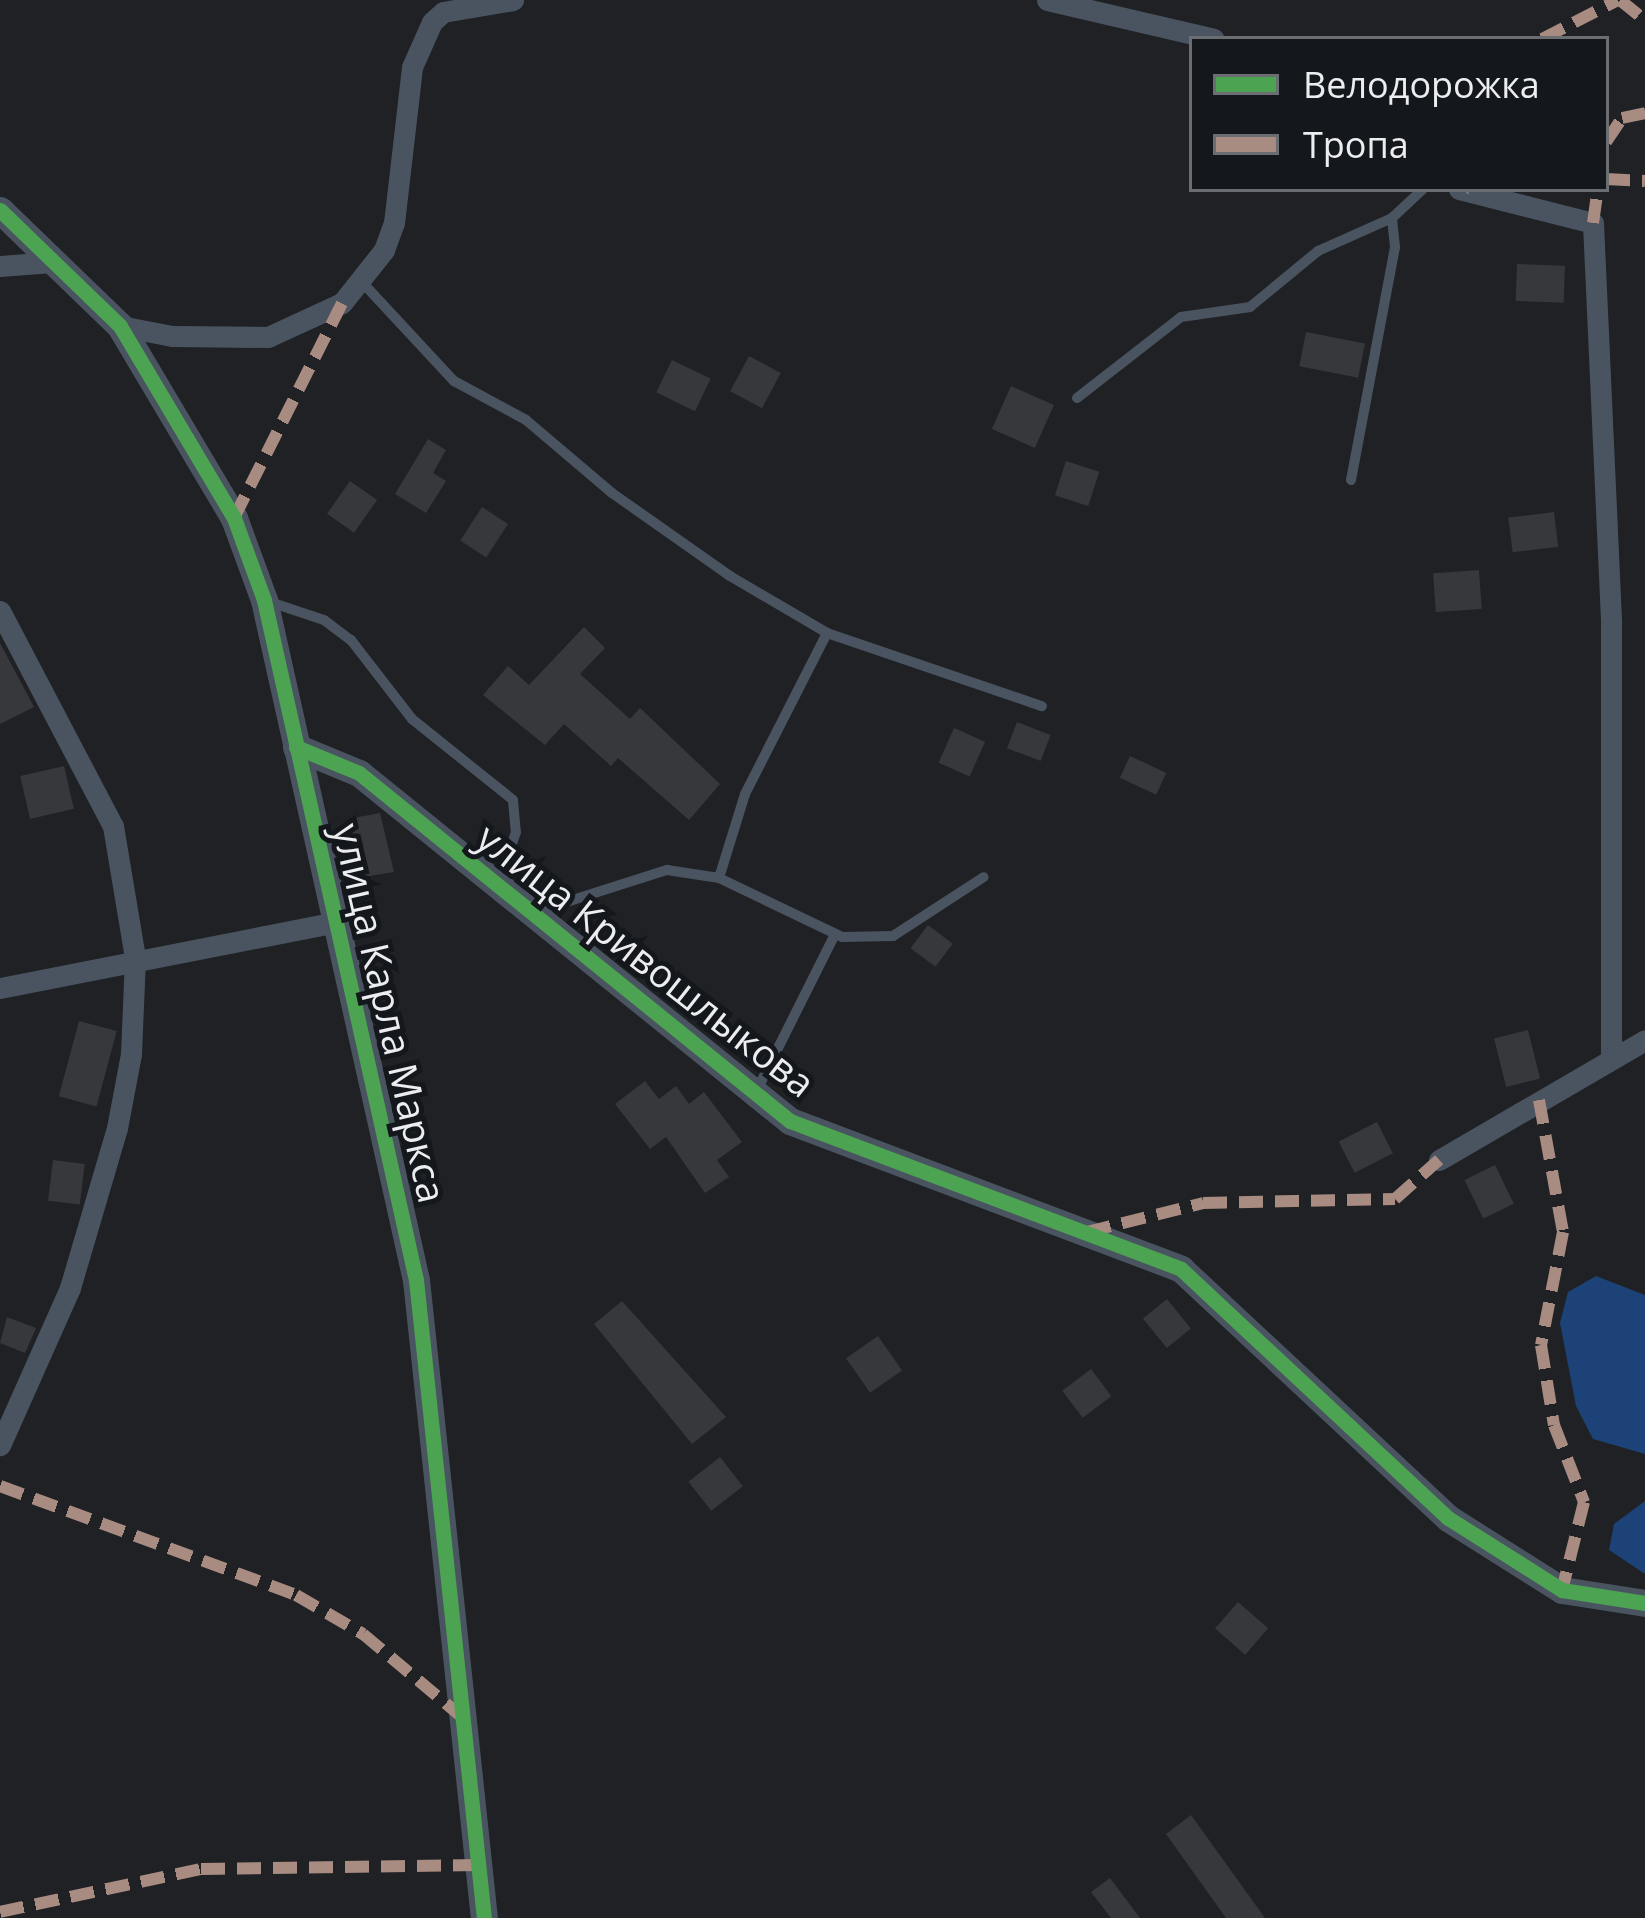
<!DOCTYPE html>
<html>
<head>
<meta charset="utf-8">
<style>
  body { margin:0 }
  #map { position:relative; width:1645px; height:1918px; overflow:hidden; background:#1f2124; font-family:"Open Sans",sans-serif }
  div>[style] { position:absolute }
  .forest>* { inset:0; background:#1c4278 }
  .building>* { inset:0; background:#36383b; transform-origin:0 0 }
  .service>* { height:10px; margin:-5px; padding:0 5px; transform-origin:5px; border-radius:5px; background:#4a5461 }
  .minor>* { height:21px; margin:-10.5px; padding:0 10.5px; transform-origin:10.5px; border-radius:10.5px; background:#4a5461 }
  .tertiary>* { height:27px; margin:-13.5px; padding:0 13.5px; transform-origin:13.5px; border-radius:13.5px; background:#4a5461 }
  .quiet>* { height:12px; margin-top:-6px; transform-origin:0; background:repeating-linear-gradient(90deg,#a88b81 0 24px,transparent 0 36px) }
  .cycleway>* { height:15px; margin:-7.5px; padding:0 7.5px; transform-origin:7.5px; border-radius:7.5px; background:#4ca352 }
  span { translate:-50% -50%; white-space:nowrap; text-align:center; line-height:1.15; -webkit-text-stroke:10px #14171c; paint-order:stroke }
  .street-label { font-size:39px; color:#ebedf1 }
  .legend { position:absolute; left:1189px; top:36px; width:420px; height:156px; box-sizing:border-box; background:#14171c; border:3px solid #6a6d71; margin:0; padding:15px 21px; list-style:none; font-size:36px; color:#ebedf1 }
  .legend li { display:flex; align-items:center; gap:24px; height:60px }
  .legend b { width:60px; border:3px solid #6a6d71 }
</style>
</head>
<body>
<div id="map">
  <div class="forest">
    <div style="clip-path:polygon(1596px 1276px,1645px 1295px,1645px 1454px,1593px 1439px,1576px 1406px,1560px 1323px,1568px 1292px)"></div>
    <div style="clip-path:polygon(1645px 1501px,1645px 1574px,1609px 1550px,1614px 1524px)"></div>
  </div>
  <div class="building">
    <div style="left:1517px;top:264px;width:48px;height:37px;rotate:2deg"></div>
    <div style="left:1306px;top:332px;width:60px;height:35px;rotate:11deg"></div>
    <div style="left:749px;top:356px;width:36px;height:40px;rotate:28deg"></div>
    <div style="left:672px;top:360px;width:43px;height:36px;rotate:26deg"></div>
    <div style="left:1011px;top:386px;width:47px;height:47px;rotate:24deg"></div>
    <div style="clip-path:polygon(428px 439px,446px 450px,433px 473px,446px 481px,426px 513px,395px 494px)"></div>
    <div style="left:1066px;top:461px;width:35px;height:36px;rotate:18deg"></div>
    <div style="left:350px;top:481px;width:33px;height:40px;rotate:35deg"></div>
    <div style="left:482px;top:507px;width:31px;height:40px;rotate:33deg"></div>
    <div style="left:1554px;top:512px;width:35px;height:46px;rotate:83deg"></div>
    <div style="left:1479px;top:570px;width:39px;height:46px;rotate:86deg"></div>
    <div style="clip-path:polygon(584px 627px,605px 648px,580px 674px,630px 719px,640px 708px,720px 784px,689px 820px,618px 758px,611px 766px,564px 724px,545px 745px,483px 695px,508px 666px,529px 685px)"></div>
    <div style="clip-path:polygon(0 643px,34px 707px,0 724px)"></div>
    <div style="left:1017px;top:722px;width:36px;height:28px;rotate:21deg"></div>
    <div style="left:954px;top:728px;width:34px;height:38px;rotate:24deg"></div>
    <div style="left:1130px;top:756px;width:40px;height:24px;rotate:25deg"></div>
    <div style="left:64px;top:766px;width:44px;height:45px;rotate:77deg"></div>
    <div style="clip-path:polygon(380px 813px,394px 872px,357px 878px,355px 862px,344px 863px,339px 830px,354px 828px,353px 818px)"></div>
    <div style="left:928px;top:925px;width:31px;height:29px;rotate:37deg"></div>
    <div style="left:79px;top:1021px;width:39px;height:78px;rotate:15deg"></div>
    <div style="left:1528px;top:1030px;width:50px;height:35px;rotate:76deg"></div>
    <div style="clip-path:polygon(645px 1081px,659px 1099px,676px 1086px,689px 1104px,704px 1092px,742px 1142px,717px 1160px,729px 1177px,705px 1193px,666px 1137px,650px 1149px,615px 1104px)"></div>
    <div style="left:1377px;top:1122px;width:35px;height:43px;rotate:63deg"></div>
    <div style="left:53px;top:1160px;width:32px;height:41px;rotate:7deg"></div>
    <div style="left:1495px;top:1165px;width:43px;height:34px;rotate:64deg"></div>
    <div style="left:1167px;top:1299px;width:38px;height:31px;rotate:51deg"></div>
    <div style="clip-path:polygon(622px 1301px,726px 1417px,692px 1444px,594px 1324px)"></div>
    <div style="clip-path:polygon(7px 1317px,36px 1328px,25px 1353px,0 1343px)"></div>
    <div style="left:878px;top:1336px;width:42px;height:39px;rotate:55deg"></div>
    <div style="left:1091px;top:1369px;width:34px;height:36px;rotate:53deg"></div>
    <div style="left:720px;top:1457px;width:37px;height:40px;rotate:52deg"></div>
    <div style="left:1238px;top:1602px;width:40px;height:35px;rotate:41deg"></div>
    <div style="clip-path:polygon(1191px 1815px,1265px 1918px,1226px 1918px,1166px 1834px)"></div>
    <div style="clip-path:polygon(1110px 1878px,1140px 1918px,1111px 1918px,1091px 1892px)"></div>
  </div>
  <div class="service">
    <div style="left:361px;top:281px;width:137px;rotate:47.1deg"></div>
    <div style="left:454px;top:381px;width:82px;rotate:28.4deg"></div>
    <div style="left:526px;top:420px;width:113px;rotate:40.3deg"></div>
    <div style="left:612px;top:493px;width:144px;rotate:35.1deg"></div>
    <div style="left:730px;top:576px;width:113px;rotate:30.4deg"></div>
    <div style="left:827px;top:633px;width:227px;rotate:18.8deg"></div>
    <div style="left:1077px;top:398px;width:132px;rotate:-37.9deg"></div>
    <div style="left:1181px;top:317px;width:70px;rotate:-8.2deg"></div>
    <div style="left:1250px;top:307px;width:88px;rotate:-39.5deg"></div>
    <div style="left:1318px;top:251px;width:81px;rotate:-24deg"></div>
    <div style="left:1392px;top:218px;width:42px;rotate:-43.1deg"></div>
    <div style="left:1351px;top:480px;width:237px;rotate:-79.3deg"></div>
    <div style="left:1395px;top:247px;width:29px;rotate:-96deg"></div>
    <div style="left:267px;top:601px;width:60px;rotate:18.4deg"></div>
    <div style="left:324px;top:620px;width:34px;rotate:37deg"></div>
    <div style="left:351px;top:640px;width:100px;rotate:52.3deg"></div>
    <div style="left:412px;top:719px;width:129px;rotate:38.7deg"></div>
    <div style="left:513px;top:800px;width:32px;rotate:85deg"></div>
    <div style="left:516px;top:832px;width:56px;rotate:108.8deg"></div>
    <div style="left:719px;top:878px;width:88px;rotate:-72.8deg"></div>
    <div style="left:745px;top:794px;width:181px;rotate:-63deg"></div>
    <div style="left:535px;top:912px;width:139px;rotate:-17.7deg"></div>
    <div style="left:667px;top:870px;width:53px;rotate:8.7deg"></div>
    <div style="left:719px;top:878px;width:136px;rotate:25.6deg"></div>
    <div style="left:842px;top:937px;width:51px;rotate:-1.1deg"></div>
    <div style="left:893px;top:936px;width:108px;rotate:-33deg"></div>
    <div style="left:756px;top:1092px;width:177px;rotate:-63.4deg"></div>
  </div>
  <div class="minor">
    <div style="left:1047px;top:0;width:171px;rotate:13.1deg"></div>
    <div style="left:1459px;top:189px;width:138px;rotate:14.2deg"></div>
    <div style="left:1593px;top:223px;width:400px;rotate:87.4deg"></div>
    <div style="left:1611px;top:623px;width:434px;rotate:90deg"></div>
    <div style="left:0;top:266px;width:52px;rotate:-4.4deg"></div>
    <div style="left:120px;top:326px;width:53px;rotate:10.9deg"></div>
    <div style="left:172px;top:336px;width:96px;rotate:0.6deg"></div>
    <div style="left:268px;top:337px;width:81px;rotate:-24.7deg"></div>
    <div style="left:342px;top:303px;width:68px;rotate:-51.6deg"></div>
    <div style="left:384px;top:250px;width:29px;rotate:-70deg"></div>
    <div style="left:394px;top:223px;width:157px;rotate:-83.4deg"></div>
    <div style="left:412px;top:67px;width:49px;rotate:-66deg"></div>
    <div style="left:432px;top:22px;width:15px;rotate:-42deg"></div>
    <div style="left:443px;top:12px;width:71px;rotate:-9.7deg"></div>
    <div style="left:0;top:611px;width:243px;rotate:62.3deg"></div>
    <div style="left:113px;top:826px;width:134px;rotate:80.5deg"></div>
    <div style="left:135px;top:958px;width:96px;rotate:92.4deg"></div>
    <div style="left:131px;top:1054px;width:75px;rotate:100.7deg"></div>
    <div style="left:117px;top:1128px;width:167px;rotate:106.4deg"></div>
    <div style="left:70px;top:1288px;width:172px;rotate:114deg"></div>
    <div style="left:0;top:988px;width:341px;rotate:-11.1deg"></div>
    <div style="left:1439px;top:1160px;width:238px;rotate:-30.2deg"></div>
  </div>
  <div class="tertiary">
    <div style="left:0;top:210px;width:167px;rotate:44deg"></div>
    <div style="left:120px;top:326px;width:223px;rotate:59.3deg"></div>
    <div style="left:234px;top:518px;width:87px;rotate:69.9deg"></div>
    <div style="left:264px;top:600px;width:697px;rotate:77.4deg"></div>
    <div style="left:416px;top:1280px;width:642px;rotate:83.92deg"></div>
    <div style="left:296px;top:747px;width:68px;rotate:22.4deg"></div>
    <div style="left:359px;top:773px;width:554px;rotate:38.92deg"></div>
    <div style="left:790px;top:1121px;width:418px;rotate:20.7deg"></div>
    <div style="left:1181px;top:1269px;width:365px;rotate:43deg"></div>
    <div style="left:1448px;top:1518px;width:135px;rotate:32.3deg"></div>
    <div style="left:1562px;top:1590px;width:84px;rotate:8.9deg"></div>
  </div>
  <div class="quiet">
    <div style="left:1620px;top:0;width:32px;rotate:39deg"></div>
    <div style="left:1542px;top:39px;width:85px;rotate:-27.2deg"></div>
    <div style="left:1606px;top:142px;width:29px;rotate:-56deg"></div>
    <div style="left:1622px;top:118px;width:24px;rotate:-12deg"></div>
    <div style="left:1606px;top:179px;width:39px;rotate:3deg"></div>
    <div style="left:1464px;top:190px;width:1px;rotate:-45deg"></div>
    <div style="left:1593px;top:223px;width:34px;rotate:-82deg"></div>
    <div style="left:234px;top:518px;width:241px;rotate:-63.3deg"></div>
    <div style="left:1539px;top:1100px;width:134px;rotate:79.7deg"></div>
    <div style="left:1563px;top:1232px;width:115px;rotate:101deg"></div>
    <div style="left:1541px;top:1345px;width:81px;rotate:80.8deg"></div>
    <div style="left:1554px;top:1425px;width:83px;rotate:68.7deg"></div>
    <div style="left:1584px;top:1502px;width:91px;rotate:104deg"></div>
    <div style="left:1087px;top:1232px;width:120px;rotate:-14deg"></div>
    <div style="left:1203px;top:1203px;width:192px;rotate:-1.2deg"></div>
    <div style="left:1395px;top:1199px;width:59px;rotate:-41.6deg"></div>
    <div style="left:0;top:1486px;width:315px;rotate:20.2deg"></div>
    <div style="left:296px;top:1595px;width:78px;rotate:30.2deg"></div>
    <div style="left:363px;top:1634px;width:131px;rotate:40deg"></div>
    <div style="left:0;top:1912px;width:206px;rotate:-12.1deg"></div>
    <div style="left:201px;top:1869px;width:279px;rotate:-0.8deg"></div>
  </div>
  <div class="cycleway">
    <div style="left:0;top:210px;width:167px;rotate:44deg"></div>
    <div style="left:120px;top:326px;width:223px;rotate:59.3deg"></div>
    <div style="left:234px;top:518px;width:87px;rotate:69.9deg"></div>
    <div style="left:264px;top:600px;width:697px;rotate:77.4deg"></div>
    <div style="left:416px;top:1280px;width:642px;rotate:83.92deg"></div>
    <div style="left:296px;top:747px;width:68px;rotate:22.4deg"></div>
    <div style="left:359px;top:773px;width:554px;rotate:38.92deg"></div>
    <div style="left:790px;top:1121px;width:418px;rotate:20.7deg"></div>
    <div style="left:1181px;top:1269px;width:365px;rotate:43deg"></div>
    <div style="left:1448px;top:1518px;width:135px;rotate:32.3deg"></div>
    <div style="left:1562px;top:1590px;width:84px;rotate:8.9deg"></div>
  </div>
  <div class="street-label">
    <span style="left:646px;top:960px;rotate:38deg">улица Кривошлыкова</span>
    <span style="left:390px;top:1013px;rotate:77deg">улица Карла Маркса</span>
  </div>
  <ul class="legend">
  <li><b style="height:15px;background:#4ca352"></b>Велодорожка</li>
  <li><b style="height:15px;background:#a88b81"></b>Тропа</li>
  </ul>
</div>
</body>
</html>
